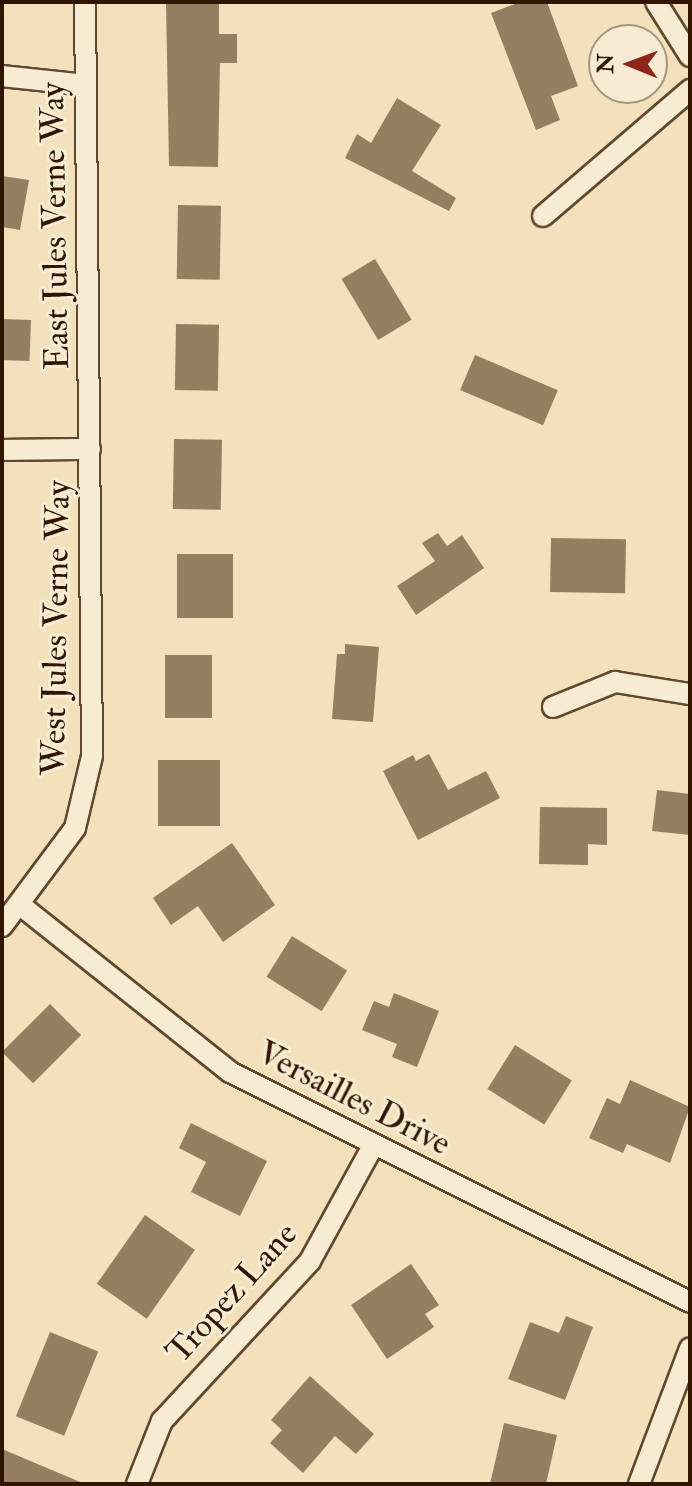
<!DOCTYPE html>
<html>
<head>
<meta charset="utf-8">
<style>
  body { margin:0 }
  #map { position:relative; width:692px; height:1486px; overflow:hidden; background:#f2e1bb; font-family:"IM FELL Double Pica",serif }
  div>[style] { position:absolute }
  .building>* { inset:0; background:#957f61; transform-origin:0 0 }
  .roads { filter:drop-shadow(2px 0 #60482f) drop-shadow(-2px 0 #60482f) drop-shadow(0 2px #60482f) drop-shadow(0 -2px #60482f) }
  .minor>* { height:20px; margin:-10px; padding:0 10px; transform-origin:10px; border-radius:10px; background:#f7ecd3 }
  span { translate:-50% -50%; white-space:nowrap; text-align:center; line-height:1.15; -webkit-text-stroke:6px #f7ecd3; paint-order:stroke }
  .street-label { font-size:34px; color:#301500 }
  .frame { position:absolute; inset:0; border:4px solid #301500; pointer-events:none }
  .north { position:absolute; left:588px; top:24px; width:80px; height:80px; box-sizing:border-box; background:#f7ecd3; border:2px solid #a7967f; border-radius:50%; rotate:271deg; font-size:22px; font-weight:700; line-height:32px; text-align:center; color:#301500 }
  .north::after { content:''; display:block; margin:auto; width:28px; height:36px; background:#8f2418; clip-path:polygon(50% 0,100% 100%,50% 72%,0 100%) }
</style>
</head>
<body>
<div id="map">
  <div class="building">
    <div style="clip-path:polygon(166px 2px,219px 2px,219px 34px,237px 34px,237px 63px,220px 63px,218px 167px,169px 166px)"></div>
    <div style="clip-path:polygon(520px 2px,547px 2px,578px 86px,551px 96px,560px 120px,536px 130px,491px 13px)"></div>
    <div style="clip-path:polygon(397px 98px,441px 125px,412px 171px,456px 198px,449px 211px,345px 158px,357px 134px,371px 143px)"></div>
    <div style="clip-path:polygon(2px 176px,29px 180px,20px 230px,2px 227px)"></div>
    <div style="left:178px;top:205px;width:43px;height:74px;rotate:1deg"></div>
    <div style="left:375px;top:259px;width:71px;height:39px;rotate:59deg"></div>
    <div style="left:2px;top:319px;width:29px;height:41px;rotate:2deg"></div>
    <div style="left:176px;top:324px;width:43px;height:66px;rotate:1deg"></div>
    <div style="left:475px;top:355px;width:90px;height:38px;rotate:23deg"></div>
    <div style="left:174px;top:439px;width:48px;height:70px;rotate:1deg"></div>
    <div style="clip-path:polygon(438px 533px,447px 546px,462px 535px,484px 568px,416px 615px,397px 586px,435px 561px,422px 543px)"></div>
    <div style="left:551px;top:538px;width:75px;height:54px;rotate:1deg"></div>
    <div style="left:177px;top:554px;width:56px;height:64px"></div>
    <div style="clip-path:polygon(345px 644px,379px 647px,373px 722px,332px 719px,337px 654px,345px 654px)"></div>
    <div style="left:165px;top:655px;width:47px;height:63px"></div>
    <div style="clip-path:polygon(429px 754px,448px 790px,486px 771px,500px 798px,418px 840px,383px 771px,413px 755px,416px 761px)"></div>
    <div style="left:158px;top:760px;width:62px;height:66px"></div>
    <div style="clip-path:polygon(657px 790px,690px 794px,690px 835px,652px 831px)"></div>
    <div style="clip-path:polygon(540px 807px,607px 808px,607px 845px,588px 844px,588px 865px,539px 864px)"></div>
    <div style="clip-path:polygon(232px 843px,275px 905px,223px 942px,198px 906px,171px 925px,153px 898px)"></div>
    <div style="left:292px;top:936px;width:65px;height:48px;rotate:32deg"></div>
    <div style="clip-path:polygon(394px 993px,439px 1011px,417px 1067px,392px 1057px,397px 1044px,362px 1030px,374px 1001px,389px 1007px)"></div>
    <div style="left:50px;top:1004px;width:44px;height:68px;rotate:45deg"></div>
    <div style="left:515px;top:1045px;width:67px;height:52px;rotate:32deg"></div>
    <div style="clip-path:polygon(630px 1080px,690px 1107px,670px 1163px,627px 1144px,623px 1153px,589px 1138px,607px 1098px,620px 1104px)"></div>
    <div style="clip-path:polygon(191px 1123px,267px 1161px,240px 1216px,191px 1192px,206px 1162px,179px 1148px)"></div>
    <div style="left:145px;top:1215px;width:61px;height:84px;rotate:35deg"></div>
    <div style="clip-path:polygon(411px 1264px,439px 1305px,425px 1314px,434px 1327px,387px 1359px,351px 1305px)"></div>
    <div style="clip-path:polygon(566px 1316px,593px 1327px,565px 1400px,508px 1379px,530px 1322px,559px 1333px)"></div>
    <div style="left:50px;top:1332px;width:52px;height:91px;rotate:22deg"></div>
    <div style="clip-path:polygon(310px 1376px,374px 1434px,356px 1454px,335px 1436px,303px 1473px,270px 1443px,282px 1430px,271px 1420px)"></div>
    <div style="clip-path:polygon(504px 1423px,557px 1435px,546px 1484px,490px 1484px)"></div>
    <div style="clip-path:polygon(2px 1449px,85px 1484px,2px 1484px)"></div>
  </div>
  <div class="roads">
    <div class="minor">
      <div style="left:656px;top:2px;width:64px;rotate:57.8deg"></div>
      <div style="left:2px;top:76px;width:84px;rotate:6.1deg"></div>
      <div style="left:543px;top:216px;width:194px;rotate:-40.6deg"></div>
      <div style="left:2px;top:450px;width:88px;rotate:-0.7deg"></div>
      <div style="left:553px;top:707px;width:67px;rotate:-22deg"></div>
      <div style="left:615px;top:682px;width:76px;rotate:9.1deg"></div>
      <div style="left:19px;top:904px;width:270px;rotate:38.5deg"></div>
      <div style="left:230px;top:1072px;width:514px;rotate:26.57deg"></div>
      <div style="left:2px;top:926px;width:122px;rotate:-53.3deg"></div>
      <div style="left:75px;top:828px;width:74px;rotate:-76.7deg"></div>
      <div style="left:92px;top:756px;width:754px;rotate:-90.53deg"></div>
      <div style="left:137px;top:1484px;width:68px;rotate:-68.4deg"></div>
      <div style="left:162px;top:1421px;width:218px;rotate:-47.2deg"></div>
      <div style="left:310px;top:1261px;width:133px;rotate:-61.3deg"></div>
      <div style="left:639px;top:1484px;width:145px;rotate:-69.4deg"></div>
    </div>
  </div>
  <div class="street-label">
    <span style="left:55px;top:226px;rotate:-91deg">East Jules Verne Way</span>
    <span style="left:56px;top:628px;rotate:-89deg">West Jules Verne Way</span>
    <span style="left:354px;top:1098px;rotate:27deg">Versailles Drive</span>
    <span style="left:232px;top:1293px;rotate:-48deg">Tropez Lane</span>
  </div>
  <div class="frame"></div>
  <div class="north">N</div>
</div>
</body>
</html>
